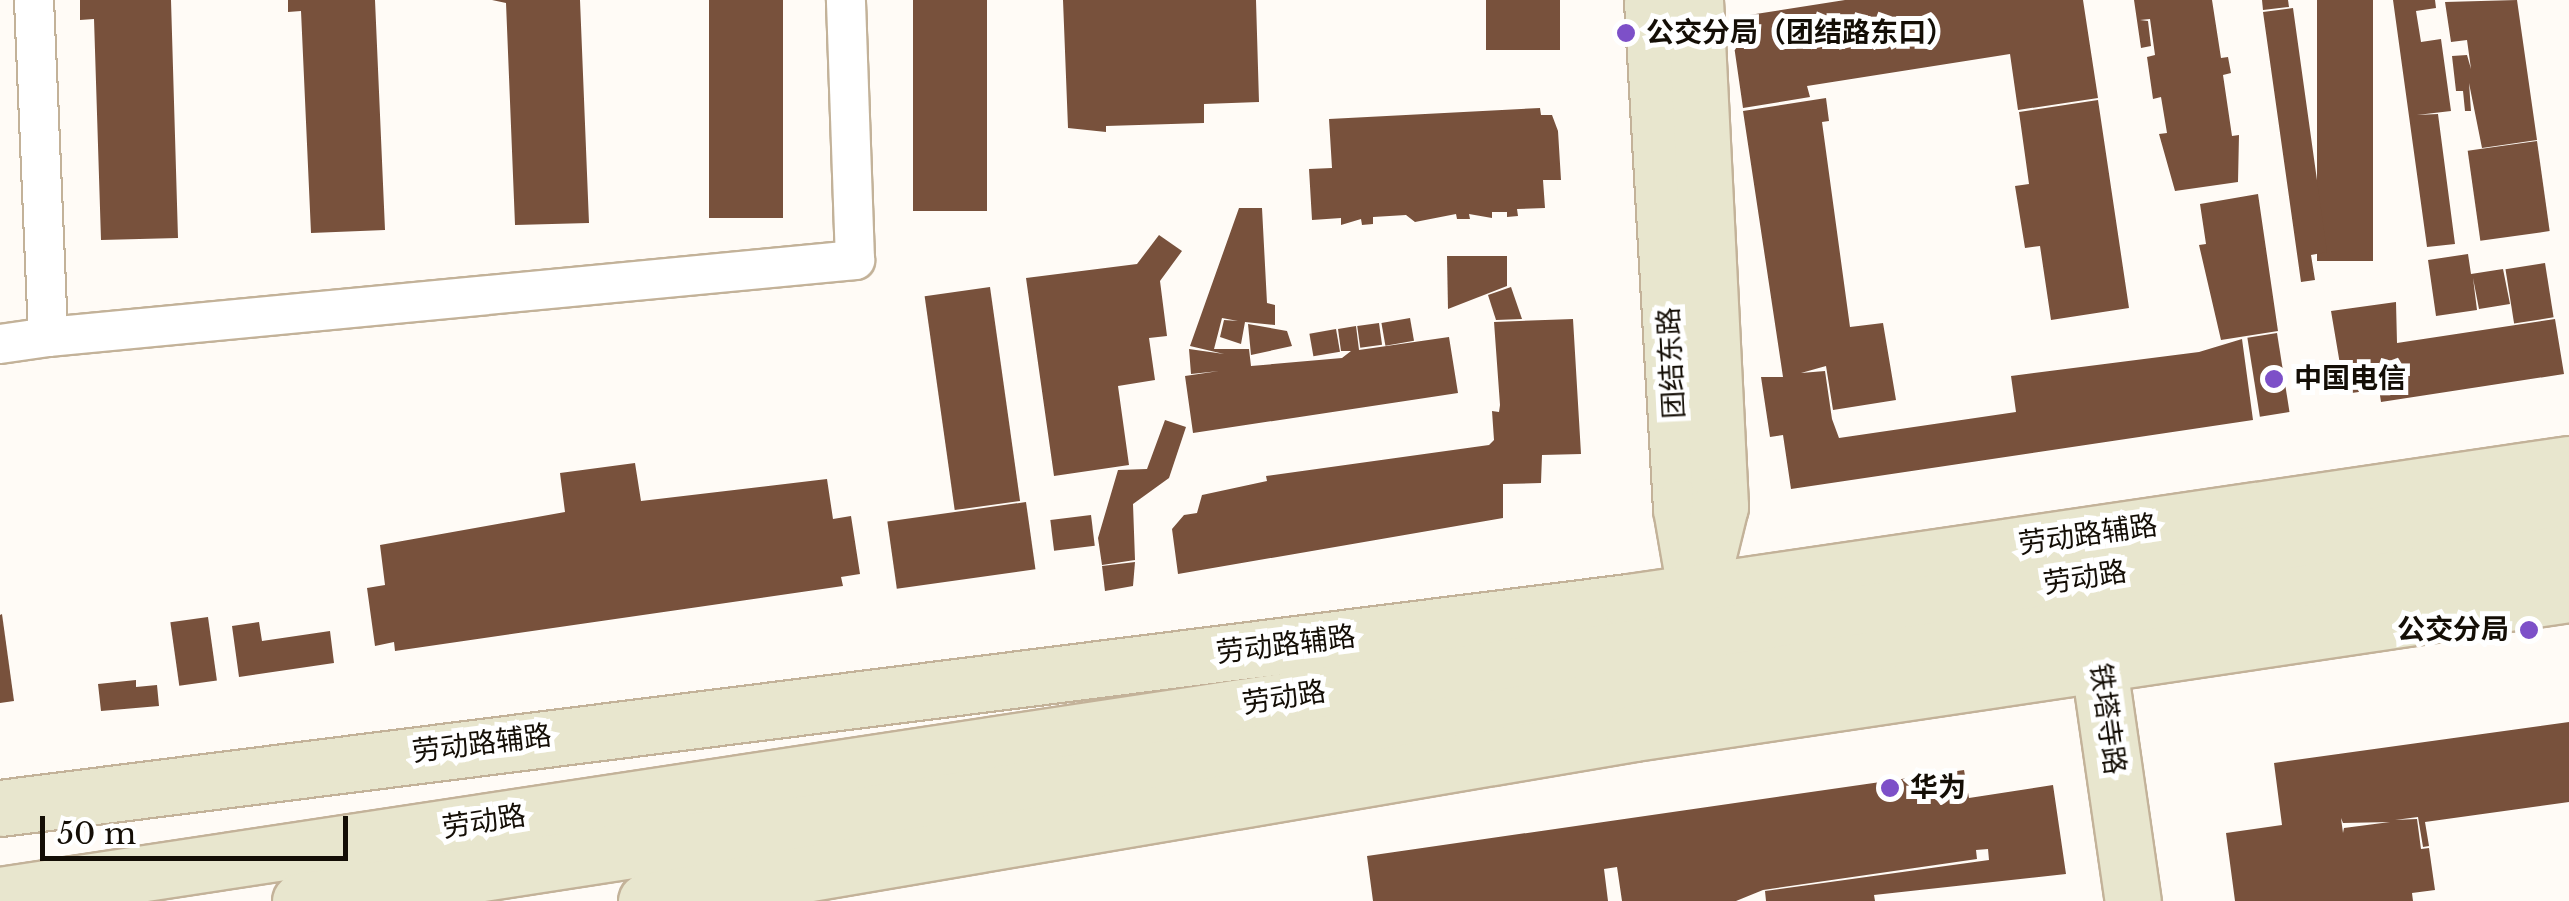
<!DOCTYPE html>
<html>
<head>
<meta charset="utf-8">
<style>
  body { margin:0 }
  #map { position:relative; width:2569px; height:901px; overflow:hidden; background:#fffbf6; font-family:"Libre Baskerville","Noto Sans SC",serif }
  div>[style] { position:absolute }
  .building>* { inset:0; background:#78513c; transform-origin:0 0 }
  .roads { filter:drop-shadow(2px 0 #c3b299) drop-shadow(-2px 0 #c3b299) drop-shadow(0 2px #c3b299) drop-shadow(0 -2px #c3b299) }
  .street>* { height:38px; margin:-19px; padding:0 19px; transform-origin:19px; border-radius:19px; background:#fff }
  .secondary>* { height:55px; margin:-27.5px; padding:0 27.5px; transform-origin:27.5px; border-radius:27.5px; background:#e8e6ce }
  .dots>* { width:28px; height:28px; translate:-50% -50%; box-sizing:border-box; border:5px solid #fff; border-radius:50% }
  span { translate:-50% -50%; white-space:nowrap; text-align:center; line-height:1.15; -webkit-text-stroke:10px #fff; paint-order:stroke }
  .poi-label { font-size:28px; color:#140e06; font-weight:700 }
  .left { translate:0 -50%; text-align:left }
  .right { translate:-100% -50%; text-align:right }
  .street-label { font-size:28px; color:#140e06 }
  .scale { position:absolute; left:40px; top:816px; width:308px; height:45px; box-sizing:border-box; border:5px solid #140e06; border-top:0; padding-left:12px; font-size:30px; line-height:35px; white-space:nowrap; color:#140e06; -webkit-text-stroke:8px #fff; paint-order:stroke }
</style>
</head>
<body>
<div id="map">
  <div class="building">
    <div style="clip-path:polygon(80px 0,171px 0,178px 238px,101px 240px,94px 19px,80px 20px)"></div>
    <div style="clip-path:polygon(288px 0,375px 0,385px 230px,311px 233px,301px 11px,288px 12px)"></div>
    <div style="clip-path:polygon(492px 0,580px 0,589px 223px,515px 225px,506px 3px)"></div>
    <div style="left:709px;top:0;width:74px;height:218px"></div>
    <div style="left:913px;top:0;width:74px;height:211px"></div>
    <div style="clip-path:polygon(1063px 0,1256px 0,1259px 102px,1204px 104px,1204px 123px,1106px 126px,1106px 132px,1068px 128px)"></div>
    <div style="left:1486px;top:0;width:74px;height:50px"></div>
    <div style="clip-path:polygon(1845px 0,2083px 0,2098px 98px,2018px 110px,2010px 54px,1807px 86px,1810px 97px,1743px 108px,1730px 18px)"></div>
    <div style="clip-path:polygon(2134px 0,2212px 0,2221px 58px,2228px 57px,2231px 73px,2223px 75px,2232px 136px,2239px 135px,2238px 182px,2175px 191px,2159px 134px,2167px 133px,2161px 97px,2153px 99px,2147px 57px,2155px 55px,2150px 19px,2140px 20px,2148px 21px,2151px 46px,2141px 48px)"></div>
    <div style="clip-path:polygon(2262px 0,2288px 0,2289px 7px,2263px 10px)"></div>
    <div style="left:2317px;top:0;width:56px;height:261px"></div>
    <div style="clip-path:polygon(2393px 0,2435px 0,2436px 8px,2416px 11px,2421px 42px,2441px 39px,2451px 111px,2417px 115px,2438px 114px,2455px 244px,2427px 247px)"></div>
    <div style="clip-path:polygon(2517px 0,2537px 140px,2482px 148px,2469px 83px,2471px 111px,2465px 111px,2463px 91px,2456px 91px,2452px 56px,2467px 55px,2471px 69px,2467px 40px,2451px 42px,2445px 2px)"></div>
    <div style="clip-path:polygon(2293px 8px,2327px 252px,2311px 255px,2315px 280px,2301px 282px,2263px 12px)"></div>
    <div style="clip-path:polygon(1826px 98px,1829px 121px,1822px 122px,1850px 327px,1883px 323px,1896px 400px,1833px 410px,1826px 366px,1801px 373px,1825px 371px,1832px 419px,1839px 438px,2016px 412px,2011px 376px,2199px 352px,2242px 339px,2253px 420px,1791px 489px,1783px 435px,1770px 437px,1761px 377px,1783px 377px,1743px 111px)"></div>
    <div style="clip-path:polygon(2098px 100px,2129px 308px,2051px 320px,2040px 246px,2025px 248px,2015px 186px,2029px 184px,2019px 112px)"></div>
    <div style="clip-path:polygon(1540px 108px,1541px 115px,1552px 115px,1558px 131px,1561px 180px,1543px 180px,1545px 208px,1517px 209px,1518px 216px,1507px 217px,1507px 212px,1492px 212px,1492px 218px,1469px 214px,1470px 219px,1457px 219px,1456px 214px,1415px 222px,1406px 215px,1373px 217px,1373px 224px,1362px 225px,1361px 219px,1341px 225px,1341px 218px,1312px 220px,1309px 169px,1332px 168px,1329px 119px)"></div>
    <div style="left:2537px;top:141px;width:91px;height:70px;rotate:82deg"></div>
    <div style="clip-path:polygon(2258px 194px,2278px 331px,2221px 340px,2199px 245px,2206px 244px,2200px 204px)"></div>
    <div style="clip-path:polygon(1239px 208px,1262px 208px,1267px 303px,1275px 305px,1275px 325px,1245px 322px,1241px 344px,1220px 337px,1224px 320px,1238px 321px,1222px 318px,1214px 349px,1249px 349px,1251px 366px,1342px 358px,1351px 351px,1341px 351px,1338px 329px,1356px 326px,1359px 350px,1449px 337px,1458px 393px,1193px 433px,1185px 376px,1219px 371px,1191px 374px,1189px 349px,1224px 354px,1190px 346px)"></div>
    <div style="clip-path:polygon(1159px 235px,1182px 251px,1160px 281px,1167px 336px,1149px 338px,1155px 380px,1118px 386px,1129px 465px,1054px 476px,1026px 278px,1137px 264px)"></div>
    <div style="clip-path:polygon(2468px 254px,2471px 274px,2503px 269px,2510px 304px,2479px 309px,2473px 278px,2477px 310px,2436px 316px,2428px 260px)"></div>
    <div style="clip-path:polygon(1447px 256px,1507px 256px,1507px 286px,1448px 309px)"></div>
    <div style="left:2545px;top:263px;width:55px;height:40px;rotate:81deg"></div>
    <div style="left:990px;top:287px;width:216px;height:66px;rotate:82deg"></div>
    <div style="clip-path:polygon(1511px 287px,1522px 319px,1496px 320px,1488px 295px)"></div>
    <div style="clip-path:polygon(2396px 302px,2397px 343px,2555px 319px,2564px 374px,2381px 402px,2379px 389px,2345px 394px,2331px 311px)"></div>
    <div style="left:1410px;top:318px;width:23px;height:29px;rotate:80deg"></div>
    <div style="clip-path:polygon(1573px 319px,1581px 454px,1542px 455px,1541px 483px,1503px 484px,1503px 518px,1178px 574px,1172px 529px,1184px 515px,1197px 513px,1202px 495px,1267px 481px,1266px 476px,1489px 445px,1494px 440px,1492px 411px,1499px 412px,1500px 405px,1494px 322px)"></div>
    <div style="left:1379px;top:323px;width:22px;height:22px;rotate:82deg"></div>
    <div style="clip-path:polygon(1248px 324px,1287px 331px,1292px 346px,1251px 355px)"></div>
    <div style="left:1336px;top:329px;width:23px;height:27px;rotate:80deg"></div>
    <div style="left:2277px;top:333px;width:80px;height:30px;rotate:81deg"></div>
    <div style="clip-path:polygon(1165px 420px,1186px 427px,1169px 478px,1133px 504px,1135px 560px,1102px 565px,1098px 538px,1118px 470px,1147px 469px)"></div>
    <div style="clip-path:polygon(635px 463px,641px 501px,827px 479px,833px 519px,851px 516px,860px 574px,841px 577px,843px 586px,395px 651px,394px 642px,375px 646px,367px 588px,385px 585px,380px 545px,565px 512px,560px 473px)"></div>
    <div style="left:1026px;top:502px;width:68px;height:140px;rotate:82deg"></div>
    <div style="left:1091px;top:515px;width:31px;height:41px;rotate:83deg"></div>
    <div style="clip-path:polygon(1135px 562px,1133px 586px,1105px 591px,1102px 566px)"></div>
    <div style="clip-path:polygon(2px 614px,14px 701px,0 703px,0 615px)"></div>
    <div style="left:208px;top:617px;width:64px;height:38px;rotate:82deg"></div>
    <div style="clip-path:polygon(259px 622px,262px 641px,330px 631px,334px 663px,239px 677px,232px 626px)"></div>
    <div style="clip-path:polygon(136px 680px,136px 687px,157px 685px,159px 706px,101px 711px,98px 684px)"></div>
    <div style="clip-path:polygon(evenodd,2569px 722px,2569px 802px,2425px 822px,2429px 846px,2423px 847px,2418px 817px,2395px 820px,2417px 819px,2421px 849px,2429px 848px,2435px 890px,2412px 893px,2413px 901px,2235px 901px,2226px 833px,2282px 825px,2274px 763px,2569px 722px,2341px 818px,2343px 823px,2390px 822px,2344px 828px,2343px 833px,2341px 818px)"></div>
    <div style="clip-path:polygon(1964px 770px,1969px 798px,2053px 785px,2066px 874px,1874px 895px,1875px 901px,1766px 901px,1765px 891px,1989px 860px,1988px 849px,1976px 850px,1977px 859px,1763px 890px,1736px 901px,1622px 901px,1617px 867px,1604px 869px,1608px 901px,1373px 901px,1367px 856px)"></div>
  </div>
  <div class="roads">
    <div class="street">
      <div style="left:34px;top:0;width:337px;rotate:87.6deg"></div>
      <div style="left:48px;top:337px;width:811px;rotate:-5.45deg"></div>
      <div style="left:855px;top:260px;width:260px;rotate:-92deg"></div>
      <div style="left:0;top:344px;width:49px;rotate:-8.3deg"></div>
    </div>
    <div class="secondary">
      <div style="left:1652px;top:0;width:509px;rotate:86.73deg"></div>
      <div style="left:1681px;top:508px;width:123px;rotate:80.2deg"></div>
      <div style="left:1695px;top:0;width:507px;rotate:87.17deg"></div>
      <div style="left:1720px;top:506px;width:75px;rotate:103.9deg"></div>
      <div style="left:2094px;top:632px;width:272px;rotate:81.8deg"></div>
      <div style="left:0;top:808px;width:1642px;rotate:-7.21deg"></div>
      <div style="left:1629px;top:602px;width:950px;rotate:-8.35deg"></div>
      <div style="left:0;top:895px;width:2598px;rotate:-8.61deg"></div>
      <div style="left:300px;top:901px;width:2296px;rotate:-8.74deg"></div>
      <div style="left:646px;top:901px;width:1002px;rotate:-9.65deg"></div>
      <div style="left:1634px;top:733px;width:945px;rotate:-8.46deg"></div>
    </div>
  </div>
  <div class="dots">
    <div style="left:1626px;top:33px;background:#7d50c8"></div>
    <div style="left:2274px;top:379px;background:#7d50c8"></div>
    <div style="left:2529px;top:630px;background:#7d50c8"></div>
    <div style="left:1890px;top:788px;background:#7d50c8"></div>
  </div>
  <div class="poi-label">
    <span class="left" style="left:1646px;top:33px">公交分局（团结路东口）</span>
    <span class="left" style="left:2294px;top:379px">中国电信</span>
    <span class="right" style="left:2509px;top:630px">公交分局</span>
    <span class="left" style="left:1910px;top:788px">华为</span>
  </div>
  <div class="street-label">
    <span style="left:1672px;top:363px;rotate:-93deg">团结东路</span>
    <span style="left:2088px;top:535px;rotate:-8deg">劳动路辅路</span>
    <span style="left:2085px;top:578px;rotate:-9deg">劳动路</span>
    <span style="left:1286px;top:645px;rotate:-7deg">劳动路辅路</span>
    <span style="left:1284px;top:698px;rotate:-9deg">劳动路</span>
    <span style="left:2107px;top:719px;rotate:82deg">铁塔寺路</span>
    <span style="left:482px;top:744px;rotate:-7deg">劳动路辅路</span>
    <span style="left:484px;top:822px;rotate:-9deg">劳动路</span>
  </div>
  <div class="scale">50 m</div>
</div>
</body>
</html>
